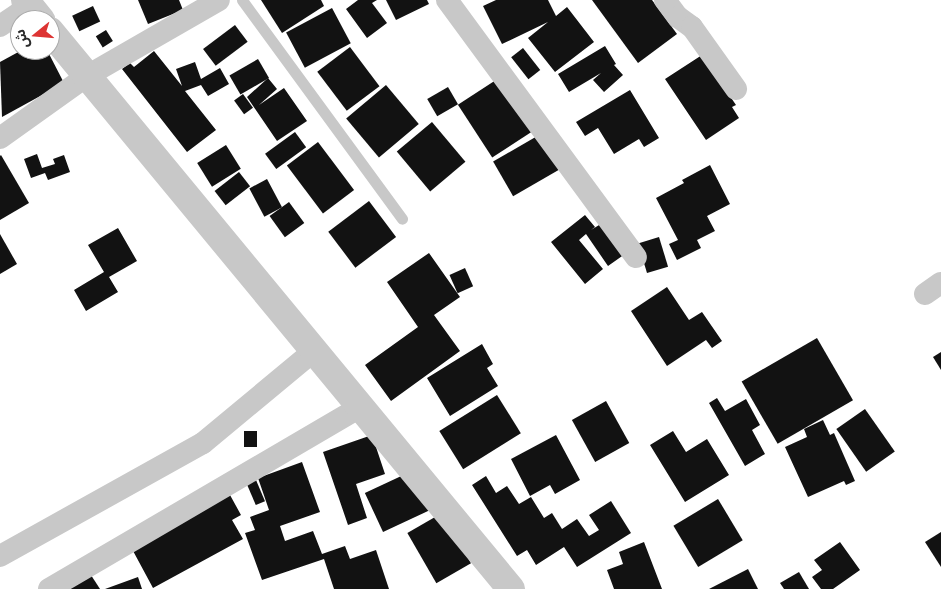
<!DOCTYPE html>
<html>
<head>
<meta charset="utf-8">
<style>
  body { margin:0 }
  #map { position:relative; width:941px; height:589px; overflow:hidden; background:#fff; font-family:"Golos Text","Noto Sans Arabic",sans-serif }
  div>[style] { position:absolute }
  .building>* { inset:0; background:#121212; transform-origin:0 0 }
  .service>* { height:11px; margin:-5.5px; padding:0 5.5px; transform-origin:5.5px; border-radius:5.5px; background:#c8c8c8 }
  .minor>* { height:22px; margin:-11px; padding:0 11px; transform-origin:11px; border-radius:11px; background:#c8c8c8 }
  .tertiary>* { height:28px; margin:-14px; padding:0 14px; transform-origin:14px; border-radius:14px; background:#c8c8c8 }
  span { translate:-50% -50%; white-space:nowrap; text-align:center; line-height:1.15; -webkit-text-stroke:5px #fff; paint-order:stroke }
  .north { position:absolute; left:10px; top:10px; width:50px; height:50px; box-sizing:border-box; background:#fff; border:1px solid #aaa; border-radius:50%; rotate:253deg; font-size:14px; font-weight:700; line-height:20px; text-align:center; color:#2b2b2b }
  .north::after { content:''; display:block; margin:auto; width:18px; height:22px; background:#dd3433; clip-path:polygon(50% 0,100% 100%,50% 72%,0 100%) }
</style>
</head>
<body>
<div id="map">
  <div class="building">
    <div style="clip-path:polygon(138px 0,179px 0,183px 10px,148px 24px)"></div>
    <div style="clip-path:polygon(261px 0,321px 0,324px 6px,282px 33px)"></div>
    <div style="clip-path:polygon(358px 0,377px 0,372px 3px,387px 23px,367px 38px,346px 9px)"></div>
    <div style="clip-path:polygon(386px 0,427px 0,429px 4px,396px 20px)"></div>
    <div style="clip-path:polygon(496px 0,548px 0,556px 16px,567px 7px,594px 42px,555px 72px,528px 38px,548px 22px,502px 44px,483px 6px)"></div>
    <div style="clip-path:polygon(592px 0,652px 0,677px 34px,638px 63px)"></div>
    <div style="left:93px;top:6px;width:17px;height:23px;rotate:65deg"></div>
    <div style="left:332px;top:8px;width:40px;height:52px;rotate:62deg"></div>
    <div style="left:235px;top:25px;width:21px;height:40px;rotate:53deg"></div>
    <div style="left:106px;top:30px;width:13px;height:12px;rotate:58deg"></div>
    <div style="clip-path:polygon(605px 46px,616px 64px,614px 65px,623px 75px,604px 92px,593px 80px,601px 73px,569px 92px,558px 74px)"></div>
    <div style="left:350px;top:47px;width:49px;height:41px;rotate:53deg"></div>
    <div style="left:523px;top:48px;width:28px;height:15px;rotate:52deg"></div>
    <div style="clip-path:polygon(22px 50px,47px 50px,64px 83px,2px 117px,0 62px)"></div>
    <div style="clip-path:polygon(154px 51px,182px 86px,176px 69px,195px 62px,201px 79px,220px 68px,229px 84px,208px 96px,201px 85px,185px 91px,216px 130px,187px 152px,122px 69px,130px 63px,134px 67px)"></div>
    <div style="clip-path:polygon(702px 55px,736px 105px,732px 107px,739px 118px,706px 140px,665px 79px)"></div>
    <div style="left:258px;top:59px;width:22px;height:33px;rotate:60deg"></div>
    <div style="clip-path:polygon(268px 78px,277px 89px,259px 105px,284px 88px,307px 121px,277px 141px,247px 97px)"></div>
    <div style="left:499px;top:78px;width:63px;height:49px;rotate:57deg"></div>
    <div style="left:386px;top:85px;width:51px;height:52px;rotate:50deg"></div>
    <div style="left:448px;top:87px;width:20px;height:24px;rotate:60deg"></div>
    <div style="clip-path:polygon(630px 90px,659px 138px,644px 147px,639px 139px,614px 154px,598px 128px,585px 136px,576px 122px)"></div>
    <div style="left:243px;top:94px;width:17px;height:11px;rotate:54deg"></div>
    <div style="left:432px;top:122px;width:52px;height:46px;rotate:50deg"></div>
    <div style="left:295px;top:132px;width:19px;height:37px;rotate:54deg"></div>
    <div style="left:539px;top:135px;width:40px;height:53px;rotate:60deg"></div>
    <div style="left:318px;top:142px;width:60px;height:39px;rotate:53deg"></div>
    <div style="left:226px;top:145px;width:28px;height:34px;rotate:58deg"></div>
    <div style="clip-path:polygon(37px 154px,42px 168px,55px 164px,53px 159px,64px 155px,70px 172px,48px 180px,45px 173px,31px 178px,24px 159px)"></div>
    <div style="clip-path:polygon(1px 155px,29px 203px,0 220px,0 156px)"></div>
    <div style="clip-path:polygon(710px 165px,730px 204px,707px 216px,715px 231px,697px 240px,701px 248px,677px 260px,669px 244px,678px 240px,656px 198px,684px 183px,682px 180px)"></div>
    <div style="left:239px;top:172px;width:18px;height:31px;rotate:52deg"></div>
    <div style="left:267px;top:179px;width:32px;height:20px;rotate:62deg"></div>
    <div style="left:369px;top:201px;width:45px;height:51px;rotate:53deg"></div>
    <div style="left:289px;top:202px;width:26px;height:24px;rotate:54deg"></div>
    <div style="clip-path:polygon(585px 215px,595px 227px,591px 230px,604px 222px,625px 254px,608px 266px,586px 234px,579px 240px,603px 269px,585px 284px,551px 242px)"></div>
    <div style="clip-path:polygon(118px 228px,137px 261px,109px 277px,118px 292px,86px 311px,74px 290px,104px 272px,88px 245px)"></div>
    <div style="clip-path:polygon(0 234px,17px 264px,0 274px)"></div>
    <div style="left:659px;top:237px;width:31px;height:22px;rotate:73deg"></div>
    <div style="clip-path:polygon(429px 253px,460px 297px,434px 315px,460px 351px,391px 401px,365px 365px,418px 327px,387px 282px)"></div>
    <div style="left:465px;top:268px;width:20px;height:17px;rotate:66deg"></div>
    <div style="clip-path:polygon(667px 287px,689px 320px,702px 312px,722px 341px,712px 348px,706px 340px,667px 366px,631px 311px)"></div>
    <div style="left:817px;top:338px;width:72px;height:87px;rotate:60deg"></div>
    <div style="clip-path:polygon(482px 344px,493px 364px,487px 368px,498px 386px,450px 416px,427px 378px)"></div>
    <div style="clip-path:polygon(941px 352px,941px 370px,933px 357px)"></div>
    <div style="left:497px;top:395px;width:45px;height:68px;rotate:58deg"></div>
    <div style="clip-path:polygon(717px 398px,725px 411px,746px 399px,760px 425px,752px 430px,765px 454px,745px 466px,709px 403px)"></div>
    <div style="left:606px;top:401px;width:48px;height:39px;rotate:61deg"></div>
    <div style="left:865px;top:409px;width:52px;height:35px;rotate:55deg"></div>
    <div style="clip-path:polygon(823px 420px,830px 435px,834px 433px,855px 481px,846px 485px,844px 481px,808px 497px,785px 447px,807px 437px,804px 429px)"></div>
    <div style="left:244px;top:431px;width:13px;height:16px"></div>
    <div style="clip-path:polygon(673px 431px,686px 452px,707px 439px,729px 475px,685px 502px,650px 445px)"></div>
    <div style="clip-path:polygon(372px 435px,385px 474px,356px 484px,367px 518px,348px 525px,323px 452px)"></div>
    <div style="clip-path:polygon(556px 435px,580px 480px,555px 494px,550px 485px,530px 496px,511px 459px)"></div>
    <div style="clip-path:polygon(302px 462px,320px 512px,280px 526px,285px 541px,313px 531px,322px 554px,345px 546px,350px 559px,376px 550px,389px 589px,334px 589px,324px 559px,262px 580px,245px 533px,255px 530px,250px 517px,269px 510px,258px 478px)"></div>
    <div style="left:412px;top:471px;width:43px;height:52px;rotate:65deg"></div>
    <div style="clip-path:polygon(486px 476px,496px 493px,507px 486px,519px 504px,531px 497px,544px 518px,552px 513px,562px 529px,577px 519px,589px 536px,599px 530px,589px 515px,611px 501px,631px 533px,577px 567px,564px 547px,536px 565px,527px 550px,517px 556px,472px 485px)"></div>
    <div style="left:256px;top:480px;width:23px;height:10px;rotate:67deg"></div>
    <div style="clip-path:polygon(230px 495px,241px 515px,232px 520px,243px 539px,153px 588px,132px 549px)"></div>
    <div style="left:718px;top:499px;width:48px;height:52px;rotate:59deg"></div>
    <div style="left:442px;top:513px;width:58px;height:40px;rotate:60deg"></div>
    <div style="clip-path:polygon(941px 532px,941px 567px,925px 542px)"></div>
    <div style="clip-path:polygon(644px 542px,662px 589px,614px 589px,607px 570px,623px 564px,619px 552px)"></div>
    <div style="clip-path:polygon(840px 542px,860px 570px,833px 589px,821px 589px,812px 577px,822px 570px,814px 560px)"></div>
    <div style="clip-path:polygon(748px 569px,758px 589px,709px 589px)"></div>
    <div style="clip-path:polygon(89px 572px,100px 589px,70px 589px)"></div>
    <div style="clip-path:polygon(799px 572px,809px 589px,784px 589px,780px 583px)"></div>
    <div style="clip-path:polygon(138px 577px,142px 589px,105px 589px)"></div>
  </div>
  <div class="service">
    <div style="left:242px;top:0;width:271px;rotate:53.8deg"></div>
  </div>
  <div class="minor">
    <div style="left:447px;top:0;width:319px;rotate:53.7deg"></div>
    <div style="left:665px;top:0;width:21px;rotate:53deg"></div>
    <div style="left:678px;top:17px;width:17px;rotate:36deg"></div>
    <div style="left:692px;top:27px;width:76px;rotate:54.6deg"></div>
    <div style="left:0;top:26px;width:36px;rotate:-34deg"></div>
    <div style="left:0;top:138px;width:107px;rotate:-35.5deg"></div>
    <div style="left:87px;top:76px;width:152px;rotate:-29.9deg"></div>
    <div style="left:925px;top:294px;width:19px;rotate:-35deg"></div>
    <div style="left:0;top:556px;width:232px;rotate:-29.1deg"></div>
    <div style="left:203px;top:443px;width:144px;rotate:-39.7deg"></div>
    <div style="left:49px;top:589px;width:360px;rotate:-30.3deg"></div>
  </div>
  <div class="tertiary">
    <div style="left:25px;top:0;width:26px;rotate:51deg"></div>
    <div style="left:50px;top:31px;width:724px;rotate:50.44deg"></div>
  </div>
  <div class="north">ش</div>
</div>
</body>
</html>
